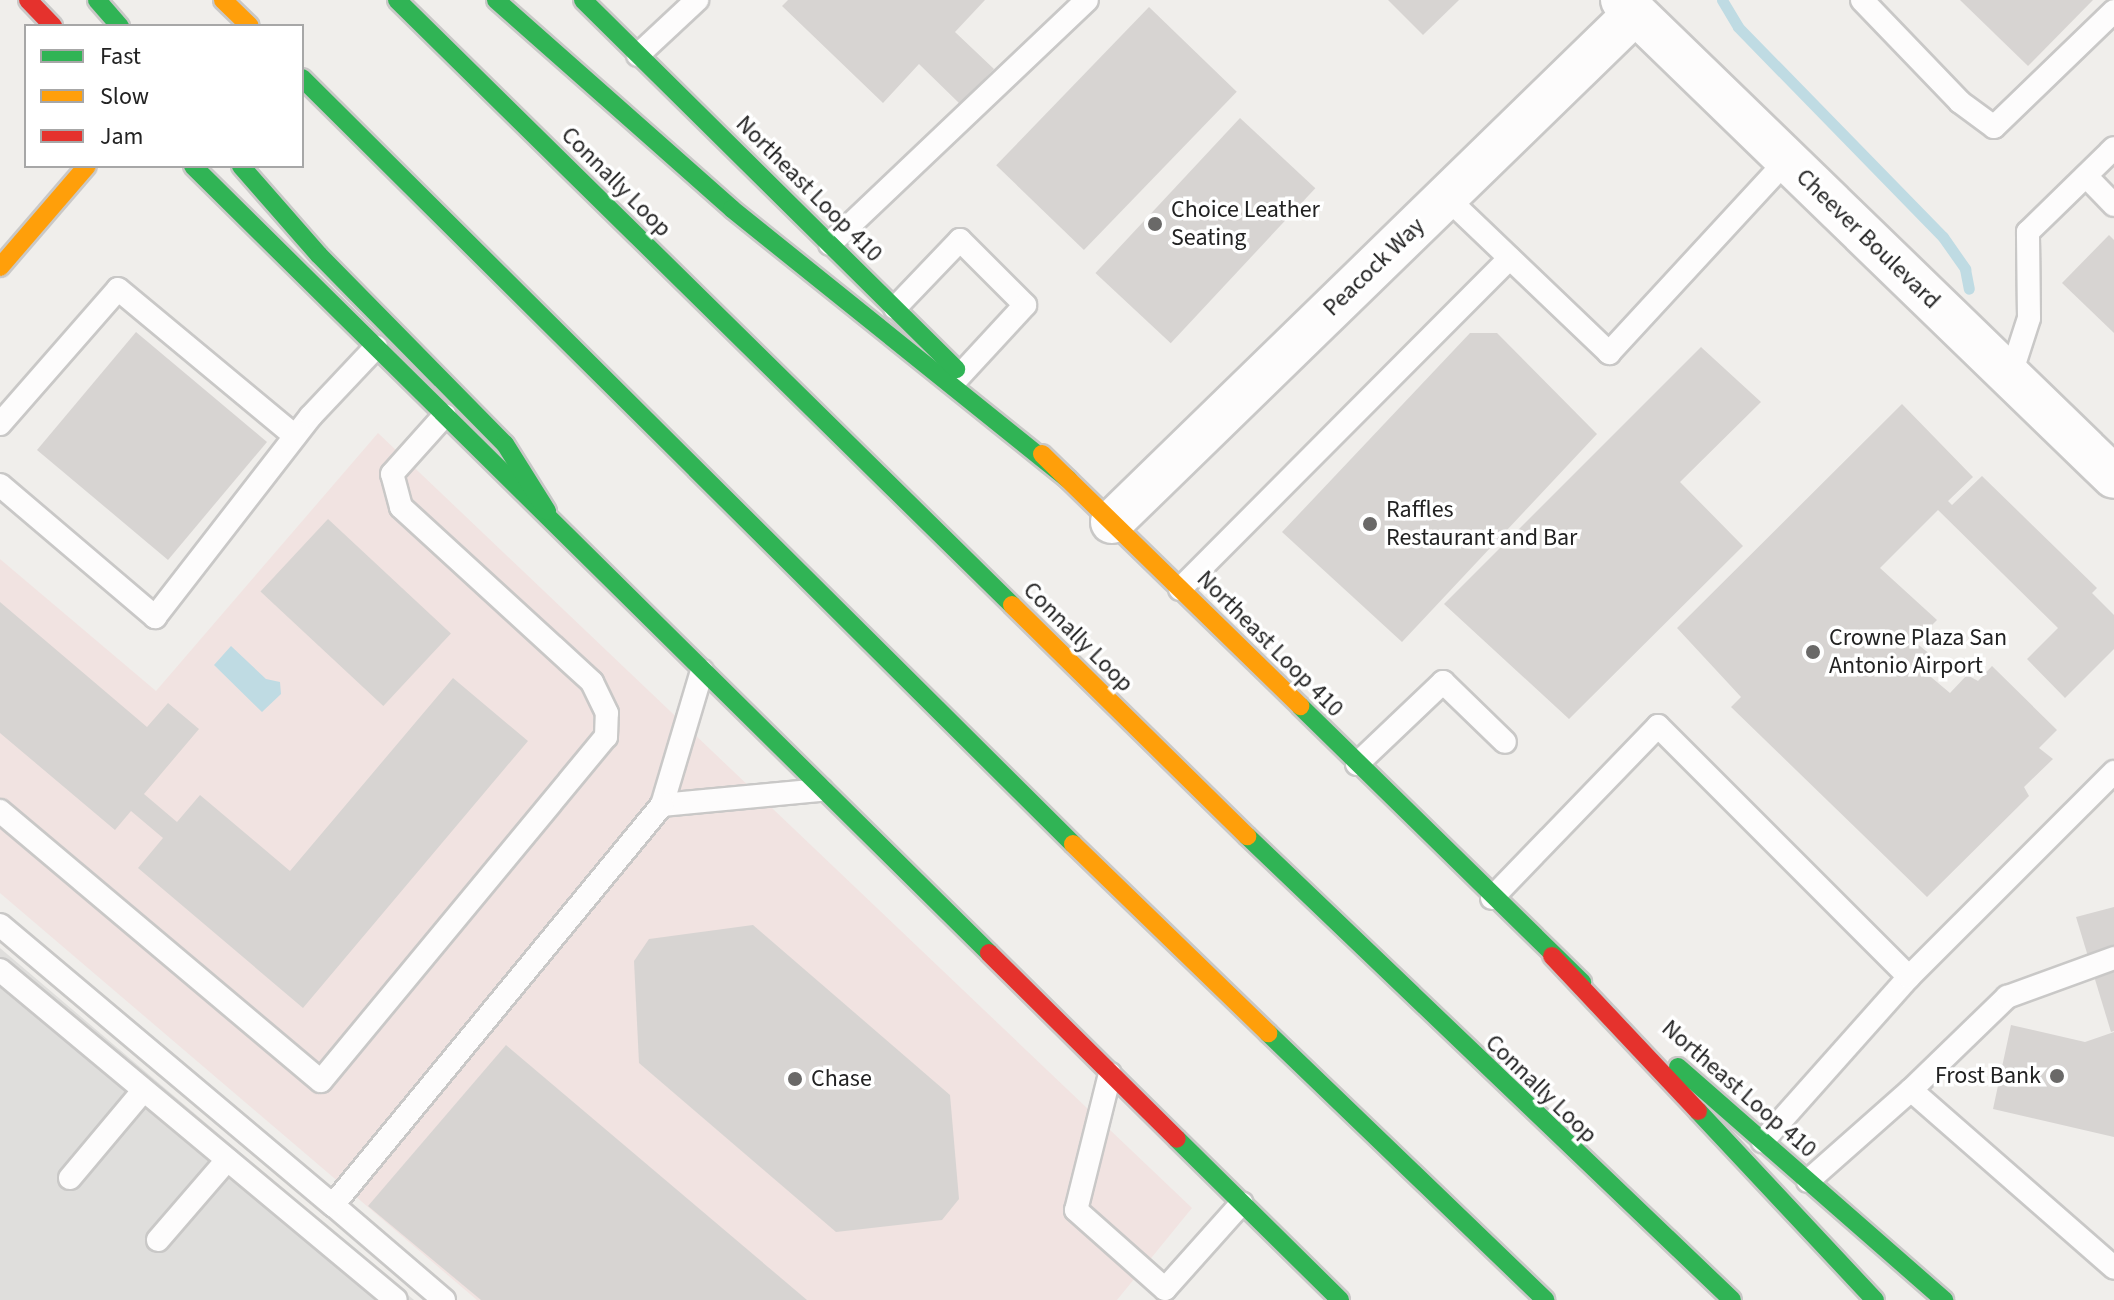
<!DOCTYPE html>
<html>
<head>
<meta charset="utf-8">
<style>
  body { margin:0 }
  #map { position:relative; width:2114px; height:1300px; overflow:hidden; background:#f0eeeb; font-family:"Source Sans 3",sans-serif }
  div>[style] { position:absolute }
  .residential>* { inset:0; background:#dfdedc }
  .commercial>* { inset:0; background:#f1e3e1 }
  .water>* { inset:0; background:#bfdbe3 }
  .stream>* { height:11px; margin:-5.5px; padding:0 5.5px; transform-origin:5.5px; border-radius:5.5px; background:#bfdbe3 }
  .building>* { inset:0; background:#d7d4d2; transform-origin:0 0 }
  .roads { filter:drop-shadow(2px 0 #c9c8c7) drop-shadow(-2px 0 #c9c8c7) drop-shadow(0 2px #c9c8c7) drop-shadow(0 -2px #c9c8c7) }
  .lane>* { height:22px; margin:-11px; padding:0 11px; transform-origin:11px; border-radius:11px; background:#fdfcfc }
  .street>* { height:42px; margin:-21px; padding:0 21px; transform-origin:21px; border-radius:21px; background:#fdfcfc }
  .fast>* { height:18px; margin:-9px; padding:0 9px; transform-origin:9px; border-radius:9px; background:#30b455 }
  .slow>* { height:18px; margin:-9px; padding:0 9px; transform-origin:9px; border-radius:9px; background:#ff9f0a }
  .jam>* { height:18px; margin:-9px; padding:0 9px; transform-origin:9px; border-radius:9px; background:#e5322d }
  .dots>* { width:22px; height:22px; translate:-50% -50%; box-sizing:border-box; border:4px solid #fff; border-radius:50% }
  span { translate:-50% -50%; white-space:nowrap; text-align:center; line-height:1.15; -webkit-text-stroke:7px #fff; paint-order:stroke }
  .street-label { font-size:24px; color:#222 }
  .poi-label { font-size:24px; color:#222 }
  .left { translate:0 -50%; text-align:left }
  .right { translate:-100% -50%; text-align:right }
  .legend { position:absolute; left:24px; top:24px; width:280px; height:144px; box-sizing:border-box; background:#fff; border:2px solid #a7a7a7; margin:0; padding:10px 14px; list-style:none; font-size:24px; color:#222 }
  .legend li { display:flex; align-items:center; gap:16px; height:40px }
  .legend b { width:40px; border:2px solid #a7a7a7 }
</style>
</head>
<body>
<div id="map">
  <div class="residential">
    <div style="clip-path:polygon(0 948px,414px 1300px,0 1300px)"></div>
  </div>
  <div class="commercial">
    <div style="clip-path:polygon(378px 433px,1192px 1208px,1117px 1300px,477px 1300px,0 893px,0 559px,156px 691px)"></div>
  </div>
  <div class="water">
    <div style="clip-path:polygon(231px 646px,266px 679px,280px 682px,281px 694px,262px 712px,214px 665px)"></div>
  </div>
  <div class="stream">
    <div style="left:1722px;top:0;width:31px;rotate:59deg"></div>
    <div style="left:1738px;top:27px;width:293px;rotate:45.7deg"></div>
    <div style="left:1943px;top:237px;width:39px;rotate:55deg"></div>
    <div style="left:1965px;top:269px;width:20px;rotate:79deg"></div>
  </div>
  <div class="building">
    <div style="clip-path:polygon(788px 0,985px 0,955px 32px,994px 69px,960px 104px,919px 64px,883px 103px,782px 6px)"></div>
    <div style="clip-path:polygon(1388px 0,1459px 0,1423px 35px)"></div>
    <div style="clip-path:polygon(1960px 0,2093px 0,2028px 66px)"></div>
    <div style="left:1149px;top:7px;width:122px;height:220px;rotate:44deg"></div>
    <div style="left:1240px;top:118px;width:103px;height:212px;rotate:43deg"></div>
    <div style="clip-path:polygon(2109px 235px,2114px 240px,2114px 333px,2062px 283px)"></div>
    <div style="left:136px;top:332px;width:171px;height:154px;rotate:40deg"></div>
    <div style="clip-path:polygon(1470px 333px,1497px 333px,1597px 434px,1402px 642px,1282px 532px)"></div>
    <div style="clip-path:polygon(1701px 347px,1761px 402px,1680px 482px,1743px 546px,1569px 719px,1444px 604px)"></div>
    <div style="clip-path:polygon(1902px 404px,1973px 477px,1948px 501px,1952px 505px,1982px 476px,2097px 588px,2092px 593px,2114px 615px,2114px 649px,2065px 698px,2027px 659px,2058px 628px,1938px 510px,1880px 568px,1937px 620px,1915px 642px,1931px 655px,1919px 667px,1950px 693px,1967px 675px,1978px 681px,1992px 666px,2057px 730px,2039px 748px,2053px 759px,2024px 787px,2029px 796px,1927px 897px,1731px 707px,1741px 697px,1677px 628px)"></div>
    <div style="left:328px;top:519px;width:168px;height:99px;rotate:43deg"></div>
    <div style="clip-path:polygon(0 602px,147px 727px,168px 703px,199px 729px,144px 794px,177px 822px,200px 795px,290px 871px,453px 678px,528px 741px,303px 1008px,138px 868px,163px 838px,131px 811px,115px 830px,0 733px)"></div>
    <div style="clip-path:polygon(2114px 907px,2114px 1031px,2111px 1032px,2076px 917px)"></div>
    <div style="clip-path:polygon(753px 925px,950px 1095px,959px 1199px,942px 1220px,836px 1232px,639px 1063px,634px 961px,649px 939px)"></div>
    <div style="clip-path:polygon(2011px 1025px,2085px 1042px,2114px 1032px,2114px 1137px,1993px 1109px)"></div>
    <div style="clip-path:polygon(506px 1045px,807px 1300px,481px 1300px,368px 1206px)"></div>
  </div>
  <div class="roads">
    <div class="lane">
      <div style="left:1862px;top:0;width:141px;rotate:46.1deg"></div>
      <div style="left:1960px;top:102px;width:42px;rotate:36.3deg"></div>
      <div style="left:1994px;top:127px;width:167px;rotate:-44deg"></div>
      <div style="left:638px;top:55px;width:81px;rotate:-43deg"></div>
      <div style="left:2086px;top:176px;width:40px;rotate:46deg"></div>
      <div style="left:1446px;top:197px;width:226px;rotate:43.7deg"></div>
      <div style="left:1609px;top:353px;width:263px;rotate:-47.3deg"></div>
      <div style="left:830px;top:244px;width:354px;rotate:-43.5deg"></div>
      <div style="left:895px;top:308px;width:94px;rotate:-46.3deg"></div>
      <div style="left:960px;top:240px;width:92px;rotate:45deg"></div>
      <div style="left:1025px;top:305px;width:105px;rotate:132.7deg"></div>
      <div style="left:2010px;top:377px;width:62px;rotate:-72.1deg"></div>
      <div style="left:2029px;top:318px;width:86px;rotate:-90.7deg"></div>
      <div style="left:2028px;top:232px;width:120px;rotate:-44.3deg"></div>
      <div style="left:0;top:424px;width:179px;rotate:-48.8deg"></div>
      <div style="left:118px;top:289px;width:230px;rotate:39.7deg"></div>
      <div style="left:0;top:485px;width:204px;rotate:40.4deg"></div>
      <div style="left:155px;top:617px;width:254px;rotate:-52.2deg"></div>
      <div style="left:311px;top:416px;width:95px;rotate:-46.7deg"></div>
      <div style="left:1180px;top:589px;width:467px;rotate:-45.1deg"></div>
      <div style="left:702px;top:671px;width:140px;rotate:106.6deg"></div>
      <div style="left:662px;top:805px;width:160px;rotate:-5.4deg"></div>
      <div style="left:1357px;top:764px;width:119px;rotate:-43.6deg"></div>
      <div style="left:1443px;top:682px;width:86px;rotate:44.1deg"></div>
      <div style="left:0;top:811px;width:419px;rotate:40.1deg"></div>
      <div style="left:321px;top:1081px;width:447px;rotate:-50.4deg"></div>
      <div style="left:606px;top:737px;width:24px;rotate:-88deg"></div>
      <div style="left:607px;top:713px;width:34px;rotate:-116deg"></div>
      <div style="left:592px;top:682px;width:259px;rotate:-137.5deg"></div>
      <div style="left:401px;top:507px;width:34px;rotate:-105deg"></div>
      <div style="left:392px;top:474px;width:79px;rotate:-48.1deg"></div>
      <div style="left:1492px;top:898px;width:239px;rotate:-46deg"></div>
      <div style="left:1658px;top:726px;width:355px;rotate:45deg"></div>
      <div style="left:1909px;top:977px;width:220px;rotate:131.7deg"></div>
      <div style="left:0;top:925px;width:435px;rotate:40.1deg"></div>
      <div style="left:0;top:970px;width:515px;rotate:39.81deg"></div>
      <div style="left:1909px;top:977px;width:290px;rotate:-45deg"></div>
      <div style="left:1110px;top:1074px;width:140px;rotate:104deg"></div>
      <div style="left:1076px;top:1210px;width:119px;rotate:41.6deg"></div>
      <div style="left:1165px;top:1289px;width:115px;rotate:-48.2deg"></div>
      <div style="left:1911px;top:1090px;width:134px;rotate:-44.1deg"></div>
      <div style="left:2007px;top:997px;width:114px;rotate:-20deg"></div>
      <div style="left:70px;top:1178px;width:114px;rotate:-50deg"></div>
      <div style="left:1808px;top:1181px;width:137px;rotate:-41.5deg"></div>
      <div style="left:1911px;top:1090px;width:270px;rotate:41.2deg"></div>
      <div style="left:158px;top:1240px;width:106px;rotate:-49.2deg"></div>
      <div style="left:444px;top:1300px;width:146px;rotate:-139.4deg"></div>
      <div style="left:333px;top:1205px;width:518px;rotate:-50.56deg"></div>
    </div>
    <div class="street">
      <div style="left:1622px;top:0;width:685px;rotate:44.11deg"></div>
      <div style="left:1112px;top:522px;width:730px;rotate:-44.22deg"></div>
    </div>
    <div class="fast">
      <div style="left:97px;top:0;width:35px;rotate:49deg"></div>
      <div style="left:397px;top:0;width:863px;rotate:44.53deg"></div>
      <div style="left:496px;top:0;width:315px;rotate:41.5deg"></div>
      <div style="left:732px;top:209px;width:432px;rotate:38.8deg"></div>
      <div style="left:583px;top:0;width:525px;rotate:44.69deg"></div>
      <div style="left:302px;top:78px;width:1087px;rotate:44.81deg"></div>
      <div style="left:193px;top:166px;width:1119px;rotate:44.67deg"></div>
      <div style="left:241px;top:166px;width:118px;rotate:48.8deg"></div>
      <div style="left:319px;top:255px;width:265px;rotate:45.5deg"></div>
      <div style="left:505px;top:444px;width:79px;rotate:57.9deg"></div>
      <div style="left:1300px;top:706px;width:395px;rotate:44.4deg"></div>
      <div style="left:1247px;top:836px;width:671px;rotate:43.73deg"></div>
      <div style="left:1268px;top:1033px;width:385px;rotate:43.9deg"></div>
      <div style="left:1678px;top:1067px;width:354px;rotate:41.2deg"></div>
      <div style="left:1698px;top:1111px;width:259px;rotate:46.9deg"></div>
      <div style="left:1177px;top:1139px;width:229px;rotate:44.6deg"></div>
    </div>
    <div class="slow">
      <div style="left:223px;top:0;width:37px;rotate:44deg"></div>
      <div style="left:0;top:267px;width:133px;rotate:-49.3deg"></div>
      <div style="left:1042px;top:454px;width:361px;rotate:44.3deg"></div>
      <div style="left:1012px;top:605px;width:330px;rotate:44.5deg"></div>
      <div style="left:1073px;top:844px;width:272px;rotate:44.1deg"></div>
    </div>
    <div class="jam">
      <div style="left:28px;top:0;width:36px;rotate:46deg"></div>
      <div style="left:989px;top:953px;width:264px;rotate:44.7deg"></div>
      <div style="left:1552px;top:956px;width:213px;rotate:46.7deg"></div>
    </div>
  </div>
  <div class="dots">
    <div style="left:1155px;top:224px;background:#6a6968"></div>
    <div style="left:1370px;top:524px;background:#6a6968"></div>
    <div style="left:1813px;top:652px;background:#6a6968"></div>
    <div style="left:2057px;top:1076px;background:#6a6968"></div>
    <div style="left:795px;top:1079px;background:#6a6968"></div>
  </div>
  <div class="street-label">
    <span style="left:616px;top:182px;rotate:45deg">Connally Loop</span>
    <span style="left:809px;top:189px;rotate:45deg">Northeast Loop 410</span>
    <span style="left:1868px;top:239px;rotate:44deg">Cheever Boulevard</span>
    <span style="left:1374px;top:267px;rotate:-44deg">Peacock Way</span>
    <span style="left:1078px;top:637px;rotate:45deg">Connally Loop</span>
    <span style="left:1270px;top:644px;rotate:45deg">Northeast Loop 410</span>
    <span style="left:1541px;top:1089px;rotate:44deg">Connally Loop</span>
    <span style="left:1739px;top:1089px;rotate:41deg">Northeast Loop 410</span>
  </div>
  <div class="poi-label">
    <span class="left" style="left:1171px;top:224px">Choice Leather<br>Seating</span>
    <span class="left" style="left:1386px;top:524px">Raffles<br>Restaurant and Bar</span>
    <span class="left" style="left:1829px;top:652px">Crowne Plaza San<br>Antonio Airport</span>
    <span class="right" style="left:2041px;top:1076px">Frost Bank</span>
    <span class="left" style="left:811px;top:1079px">Chase</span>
  </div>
  <ul class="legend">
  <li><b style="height:10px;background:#30b455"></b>Fast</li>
  <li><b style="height:10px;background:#ff9f0a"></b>Slow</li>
  <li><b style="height:10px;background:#e5322d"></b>Jam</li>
  </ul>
</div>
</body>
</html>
